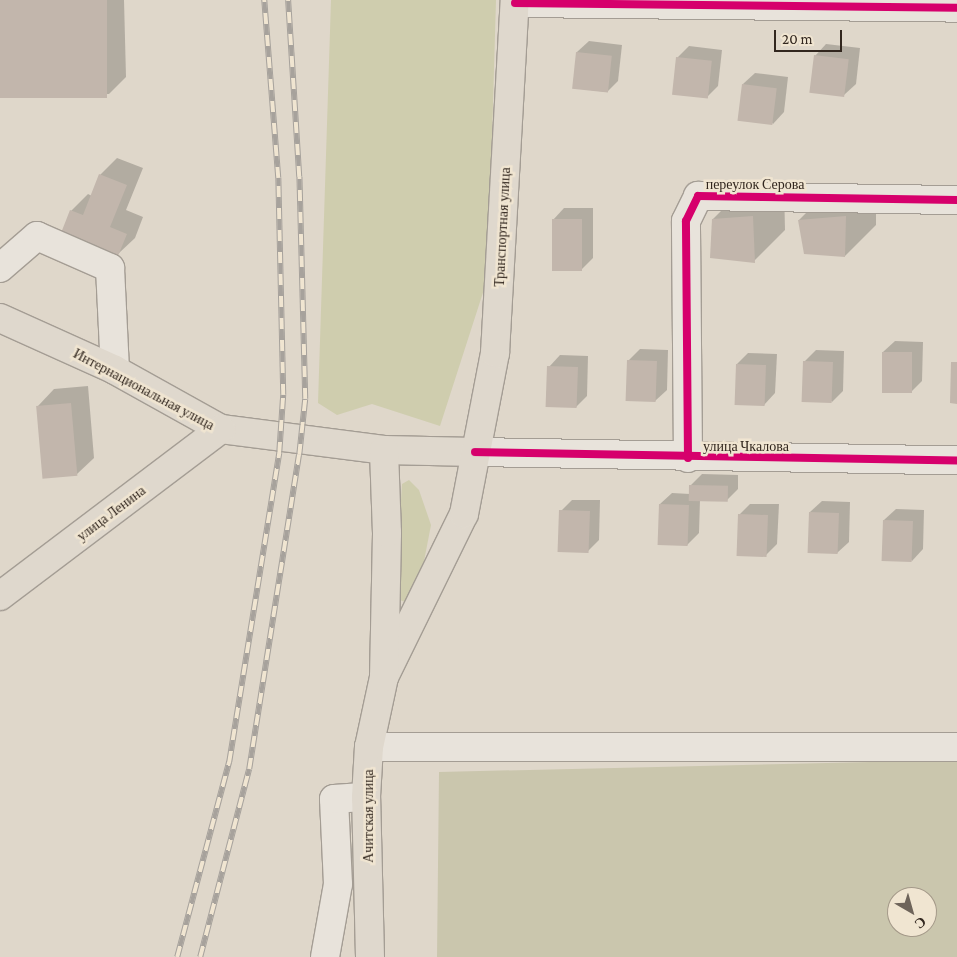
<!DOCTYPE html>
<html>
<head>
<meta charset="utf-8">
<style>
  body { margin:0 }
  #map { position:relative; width:957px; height:957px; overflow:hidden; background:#dfd7ca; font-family:"Crimson Pro",serif }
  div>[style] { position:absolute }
  .green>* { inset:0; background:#cfcdae }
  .cemetery>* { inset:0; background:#cac6ad }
  .shadow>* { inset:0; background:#0003 }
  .building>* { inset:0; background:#c2b6ac; transform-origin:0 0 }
  .roads { filter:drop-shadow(1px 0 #a49d94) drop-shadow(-1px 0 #a49d94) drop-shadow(0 1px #a49d94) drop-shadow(0 -1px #a49d94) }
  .minor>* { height:28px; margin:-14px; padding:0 14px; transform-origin:14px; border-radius:14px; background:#e8e3db }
  .major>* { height:28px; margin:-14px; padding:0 14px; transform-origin:14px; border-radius:14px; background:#dfd8cd }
  .rail>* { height:5.5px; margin-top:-2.75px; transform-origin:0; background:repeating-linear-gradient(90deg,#f0e5d1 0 11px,#a7a29c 0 22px); box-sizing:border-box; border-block:1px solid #a7a29c }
  .cycleway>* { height:8px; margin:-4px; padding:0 4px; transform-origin:4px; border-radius:4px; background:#d6006c }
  span { translate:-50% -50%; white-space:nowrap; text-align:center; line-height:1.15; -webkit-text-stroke:5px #f0e5d1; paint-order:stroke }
  .street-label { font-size:14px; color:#31261e }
  .north { position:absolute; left:887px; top:887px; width:50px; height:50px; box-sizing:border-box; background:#f0e5d1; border:1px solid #a49989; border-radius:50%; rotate:142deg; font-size:14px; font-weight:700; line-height:20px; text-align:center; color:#31261e }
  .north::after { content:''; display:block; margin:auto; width:18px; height:22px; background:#6e645a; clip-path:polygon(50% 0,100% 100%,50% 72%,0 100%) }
  .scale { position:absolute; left:774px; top:30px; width:68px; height:22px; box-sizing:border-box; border:2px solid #31261e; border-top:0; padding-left:6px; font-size:15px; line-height:18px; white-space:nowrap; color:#31261e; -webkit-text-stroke:4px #f0e5d1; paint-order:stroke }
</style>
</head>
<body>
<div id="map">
  <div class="green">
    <div style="clip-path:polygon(331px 0,496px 0,488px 277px,440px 426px,372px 404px,337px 415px,318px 403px)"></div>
    <div style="clip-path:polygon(409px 480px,419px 490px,431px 525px,419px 587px,407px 603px,400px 600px,396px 581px,402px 484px)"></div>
  </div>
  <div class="cemetery">
    <div style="clip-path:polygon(evenodd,957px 760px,957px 957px,437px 957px,439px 772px,957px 760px,897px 897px,927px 897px,927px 927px,897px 927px,897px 897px)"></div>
  </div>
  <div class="shadow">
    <div style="clip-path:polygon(0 0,124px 0,126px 77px,109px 94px,0 97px)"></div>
    <div style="clip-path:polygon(589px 41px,622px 45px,618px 81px,607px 92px,574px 88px,577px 52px)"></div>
    <div style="clip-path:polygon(826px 44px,860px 48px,856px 84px,844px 95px,815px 56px)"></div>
    <div style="clip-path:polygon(689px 46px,722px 50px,718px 86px,707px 97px,677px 58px)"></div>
    <div style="clip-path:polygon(755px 73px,788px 77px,784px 112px,773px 124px,743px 84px)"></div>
    <div style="clip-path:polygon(117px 158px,143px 168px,126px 210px,143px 217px,135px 238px,118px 254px,71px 211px,88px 194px,92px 196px,100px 175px)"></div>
    <div style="clip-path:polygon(784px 186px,785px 230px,754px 261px,713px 219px,744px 188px)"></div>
    <div style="clip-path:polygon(876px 186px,876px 225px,845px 256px,799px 220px,830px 189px)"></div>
    <div style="clip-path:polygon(564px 208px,593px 208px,593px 258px,582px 269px,553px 220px)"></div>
    <div style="clip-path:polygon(895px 341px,923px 342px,922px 381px,910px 393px,883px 352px)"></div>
    <div style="clip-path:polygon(640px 349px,668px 350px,667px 390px,655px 401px,628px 361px)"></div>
    <div style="clip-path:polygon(816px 350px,844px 351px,843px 391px,832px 402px,804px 362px)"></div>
    <div style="clip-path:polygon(748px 353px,777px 354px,775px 393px,764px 405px,737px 364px)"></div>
    <div style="clip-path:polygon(560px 355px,588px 356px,587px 396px,576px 407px,549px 367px)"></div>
    <div style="clip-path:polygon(88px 386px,94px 458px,77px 474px,38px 406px,54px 389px)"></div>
    <div style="clip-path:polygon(702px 474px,738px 475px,738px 489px,727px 500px,700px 500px,699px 533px,687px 545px,660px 504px,672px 493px,690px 494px,690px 486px)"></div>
    <div style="clip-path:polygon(572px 500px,600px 500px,599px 540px,588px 551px,561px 511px)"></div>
    <div style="clip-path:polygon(822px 501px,850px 502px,849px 542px,837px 553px,810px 512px)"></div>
    <div style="clip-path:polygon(750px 504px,779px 504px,777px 544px,766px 555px,739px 515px)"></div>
    <div style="clip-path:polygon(896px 509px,924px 510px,923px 549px,912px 561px,884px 520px)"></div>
  </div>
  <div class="building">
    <div style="left:0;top:0;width:107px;height:98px"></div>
    <div style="left:576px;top:52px;width:36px;height:37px;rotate:6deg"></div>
    <div style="left:814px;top:55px;width:35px;height:38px;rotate:7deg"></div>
    <div style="left:676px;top:57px;width:36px;height:38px;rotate:6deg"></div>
    <div style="left:742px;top:84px;width:35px;height:37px;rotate:7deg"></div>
    <div style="clip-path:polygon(99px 174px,127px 185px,110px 227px,127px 234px,118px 256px,61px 233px,70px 210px,83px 215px)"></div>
    <div style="clip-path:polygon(753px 216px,755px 263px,710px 258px,712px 219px)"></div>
    <div style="clip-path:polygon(846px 216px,845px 257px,804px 254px,798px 220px)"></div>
    <div style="left:552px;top:219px;width:30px;height:52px"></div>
    <div style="left:882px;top:352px;width:30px;height:41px"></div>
    <div style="left:627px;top:360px;width:30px;height:41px;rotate:2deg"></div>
    <div style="left:803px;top:361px;width:30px;height:41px;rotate:2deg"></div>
    <div style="clip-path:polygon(951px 362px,957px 362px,957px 404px,950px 403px)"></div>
    <div style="left:736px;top:364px;width:30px;height:41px;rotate:2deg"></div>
    <div style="left:547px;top:366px;width:31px;height:41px;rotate:2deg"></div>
    <div style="left:71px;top:403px;width:73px;height:35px;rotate:85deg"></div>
    <div style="left:689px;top:485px;width:39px;height:16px;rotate:1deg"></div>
    <div style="left:659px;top:504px;width:30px;height:41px;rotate:2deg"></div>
    <div style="left:559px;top:510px;width:31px;height:42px;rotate:2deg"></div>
    <div style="left:809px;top:512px;width:30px;height:41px;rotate:2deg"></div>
    <div style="left:738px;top:514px;width:30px;height:42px;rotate:2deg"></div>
    <div style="left:883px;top:520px;width:30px;height:41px;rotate:2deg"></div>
  </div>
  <div class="roads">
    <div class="minor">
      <div style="left:515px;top:3px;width:442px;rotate:0.6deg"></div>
      <div style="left:0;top:268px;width:49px;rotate:-40.9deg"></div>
      <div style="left:37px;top:236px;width:80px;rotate:23.7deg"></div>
      <div style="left:110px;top:268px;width:102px;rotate:87.2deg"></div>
      <div style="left:475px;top:452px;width:482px;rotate:1deg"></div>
      <div style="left:688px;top:458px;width:237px;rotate:-90.5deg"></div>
      <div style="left:686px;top:221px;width:28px;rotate:-64deg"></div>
      <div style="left:698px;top:196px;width:259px;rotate:0.9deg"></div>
      <div style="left:369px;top:747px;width:588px"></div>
      <div style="left:325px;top:957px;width:74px;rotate:-79.9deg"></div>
      <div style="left:338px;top:884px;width:85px;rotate:-92.7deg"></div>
      <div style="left:334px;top:799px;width:32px;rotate:-4deg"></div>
    </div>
    <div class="major">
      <div style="left:0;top:318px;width:126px;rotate:24.3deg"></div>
      <div style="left:115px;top:370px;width:121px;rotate:29.1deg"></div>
      <div style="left:221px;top:429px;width:164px;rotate:7.3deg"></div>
      <div style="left:384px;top:450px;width:91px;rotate:1.3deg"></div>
      <div style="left:0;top:596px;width:277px;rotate:-37.1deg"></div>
      <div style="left:384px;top:677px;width:182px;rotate:-63.9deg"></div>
      <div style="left:464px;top:514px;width:164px;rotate:-79.1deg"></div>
      <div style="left:495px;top:353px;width:354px;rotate:-86.8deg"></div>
      <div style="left:370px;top:957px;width:160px;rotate:-91.4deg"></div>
      <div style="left:366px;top:797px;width:50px;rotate:-86.6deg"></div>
      <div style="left:369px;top:747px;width:72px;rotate:-77.9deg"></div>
      <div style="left:384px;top:677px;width:144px;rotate:-88.8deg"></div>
      <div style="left:387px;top:533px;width:83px;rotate:-92.1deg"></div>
    </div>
  </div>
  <div class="rail">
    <div style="left:177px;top:957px;width:202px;rotate:-75.1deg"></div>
    <div style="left:229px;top:762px;width:313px;rotate:-80.8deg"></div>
    <div style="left:279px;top:453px;width:58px;rotate:-86.1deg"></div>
    <div style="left:283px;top:395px;width:217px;rotate:-91.3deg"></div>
    <div style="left:278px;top:178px;width:179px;rotate:-94.5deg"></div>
    <div style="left:200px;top:957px;width:194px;rotate:-75.4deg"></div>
    <div style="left:249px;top:769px;width:318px;rotate:-81deg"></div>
    <div style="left:299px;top:455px;width:56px;rotate:-83.9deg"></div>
    <div style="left:305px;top:399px;width:222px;rotate:-91.5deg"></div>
    <div style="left:299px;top:177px;width:177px;rotate:-93.6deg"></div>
  </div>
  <div class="cycleway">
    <div style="left:515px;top:3px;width:442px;rotate:0.6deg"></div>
    <div style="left:475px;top:452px;width:482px;rotate:1deg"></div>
    <div style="left:688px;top:458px;width:237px;rotate:-90.5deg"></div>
    <div style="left:686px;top:221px;width:28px;rotate:-64deg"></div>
    <div style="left:698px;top:196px;width:259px;rotate:0.9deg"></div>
  </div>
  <div class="street-label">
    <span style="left:755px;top:184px">переулок Серова</span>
    <span style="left:502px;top:227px;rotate:-87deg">Транспортная улица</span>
    <span style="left:144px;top:389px;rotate:28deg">Интернациональная улица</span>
    <span style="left:746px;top:446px">улица Чкалова</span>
    <span style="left:111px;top:513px;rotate:-37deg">улица Ленина</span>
    <span style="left:368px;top:816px;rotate:-90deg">Ачитская улица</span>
  </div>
  <div class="north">С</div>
  <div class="scale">20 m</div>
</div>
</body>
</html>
